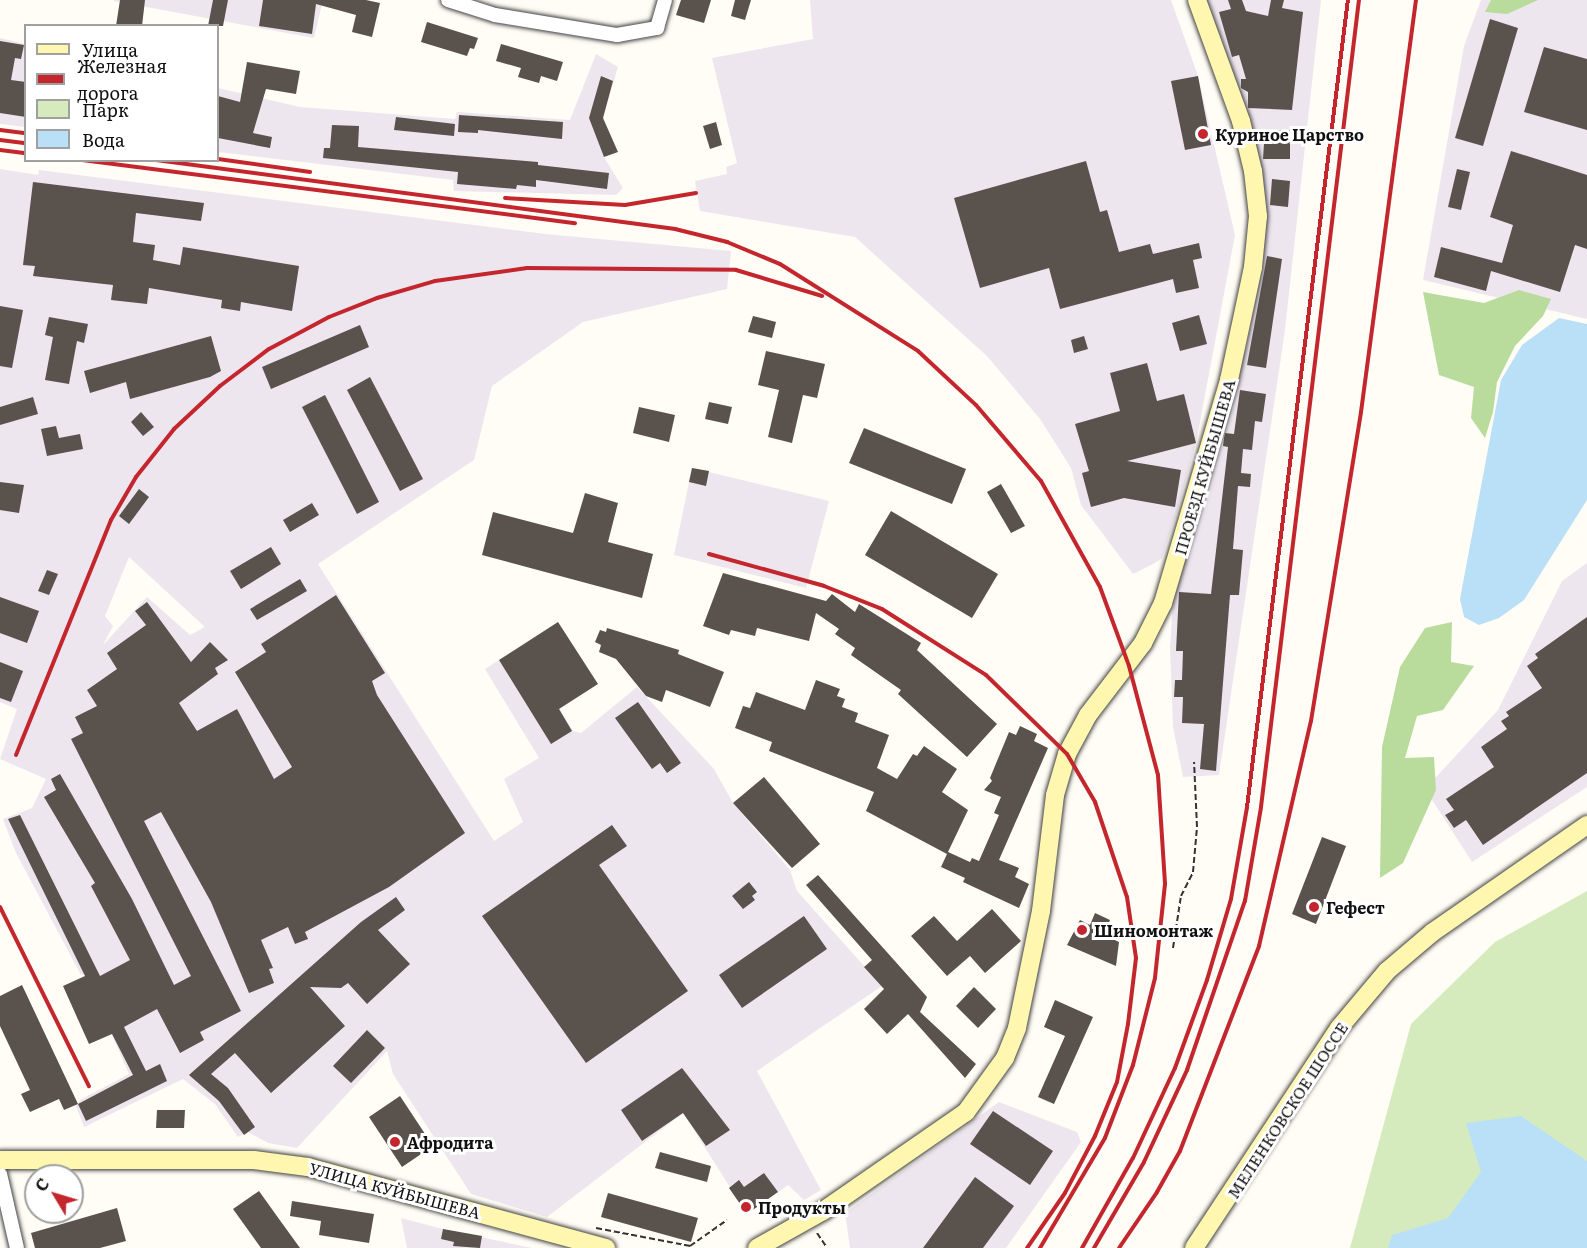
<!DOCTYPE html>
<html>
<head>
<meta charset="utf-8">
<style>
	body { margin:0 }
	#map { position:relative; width:1587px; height:1248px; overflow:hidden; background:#fffdf5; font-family:Literata,serif }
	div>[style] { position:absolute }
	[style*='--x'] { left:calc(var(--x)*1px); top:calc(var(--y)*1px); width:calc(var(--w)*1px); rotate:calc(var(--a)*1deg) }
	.industrial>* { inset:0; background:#eee6ef }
	.green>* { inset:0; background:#d5ebbd }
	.forest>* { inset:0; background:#b9dc9c }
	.water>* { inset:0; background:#b9e0f7 }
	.building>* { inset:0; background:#5a524d }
	.path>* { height:2px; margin-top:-1px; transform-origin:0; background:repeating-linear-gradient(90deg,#333 0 6px,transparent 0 9px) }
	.roads { filter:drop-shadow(0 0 2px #444) drop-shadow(0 0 2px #444) }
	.street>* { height:14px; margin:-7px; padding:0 7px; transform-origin:7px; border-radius:7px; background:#fff }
	.secondary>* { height:18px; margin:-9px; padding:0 9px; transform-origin:9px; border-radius:9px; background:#fff6b0 }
	.rail>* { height:4px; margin:-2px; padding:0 2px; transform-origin:2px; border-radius:2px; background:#c4262e }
	.dots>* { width:16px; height:16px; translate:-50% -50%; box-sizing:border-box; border:3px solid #fff; border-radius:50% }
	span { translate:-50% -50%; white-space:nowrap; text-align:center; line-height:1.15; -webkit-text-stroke:6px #fff; paint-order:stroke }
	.poi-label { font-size:16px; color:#111; font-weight:700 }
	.left { translate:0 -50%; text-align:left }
	.street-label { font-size:16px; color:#111 }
	.legend { position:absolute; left:24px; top:24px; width:195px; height:138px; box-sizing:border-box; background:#fff; border:2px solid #a0a0a0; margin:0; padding:8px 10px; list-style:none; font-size:18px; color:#111 }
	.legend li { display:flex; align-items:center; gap:12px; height:30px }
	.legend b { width:30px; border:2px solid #a0a0a0 }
	.north { position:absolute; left:24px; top:1164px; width:60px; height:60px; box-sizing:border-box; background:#fff; border:2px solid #a0a0a0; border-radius:50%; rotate:308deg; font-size:16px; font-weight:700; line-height:24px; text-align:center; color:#111 }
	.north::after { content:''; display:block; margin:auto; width:21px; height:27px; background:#c4262e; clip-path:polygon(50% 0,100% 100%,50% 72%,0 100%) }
</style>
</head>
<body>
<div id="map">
	<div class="industrial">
		<div style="clip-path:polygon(323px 0,314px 38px,114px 1px,114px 0)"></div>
		<div style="clip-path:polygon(810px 0,1171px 0,1198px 76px,1235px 235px,1196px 443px,1177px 512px,1162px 558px,1155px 563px,1133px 574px,1081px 505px,1071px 468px,1040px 419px,987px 356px,855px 237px,700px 211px,695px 181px,727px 174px,726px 167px,737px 163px,712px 58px,813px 39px)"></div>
		<div style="clip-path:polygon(1205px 0,1321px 0,1285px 330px,1219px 775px,1183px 777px,1173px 727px,1170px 647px,1174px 589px,1247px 346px,1258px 287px,1264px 225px,1242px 99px)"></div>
		<div style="clip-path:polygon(1481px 0,1587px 0,1587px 319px,1423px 280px,1464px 46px)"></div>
		<div style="clip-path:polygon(0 38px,25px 44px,25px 127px,0 124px)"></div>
		<div style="clip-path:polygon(596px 54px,618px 67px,603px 118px,604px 157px,623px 188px,616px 195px,454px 191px,453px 180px,218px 152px,218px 88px,300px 107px,455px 119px,457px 112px,570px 120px)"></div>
		<div style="clip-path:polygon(evenodd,0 169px,38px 175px,39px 170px,545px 234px,731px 251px,727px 289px,583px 322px,492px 386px,474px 460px,318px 564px,494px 841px,523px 822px,504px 779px,539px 758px,485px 669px,521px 646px,573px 731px,581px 733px,637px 687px,714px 769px,733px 803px,790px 870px,797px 891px,882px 986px,757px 1071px,821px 1190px,804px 1200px,788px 1185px,747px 1214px,683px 1113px,547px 1217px,471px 1194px,393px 1074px,387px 1051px,297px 1148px,268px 1143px,248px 1132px,238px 1137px,215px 1104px,183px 1079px,84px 1127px,76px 1106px,80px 1100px,129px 1074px,112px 1035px,122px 1029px,92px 971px,81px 975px,16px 853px,3px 819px,32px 808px,46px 779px,0 759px,17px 709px,0 702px,0 169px,129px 557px,205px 627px,190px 635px,147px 597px,103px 645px,113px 626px,105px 616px,129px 557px)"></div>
		<div style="clip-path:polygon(692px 468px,829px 501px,806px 588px,674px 555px)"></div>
		<div style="clip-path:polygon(1587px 563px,1587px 787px,1472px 862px,1425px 789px,1498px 710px,1562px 581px)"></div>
		<div style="clip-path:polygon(999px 1102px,1077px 1132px,1081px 1142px,1006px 1248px,850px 1248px,845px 1213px)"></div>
		<div style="clip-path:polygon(401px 1218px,443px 1229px,532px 1248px,407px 1248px)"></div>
	</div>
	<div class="green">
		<div style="clip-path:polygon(1587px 891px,1587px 1248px,1350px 1248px,1411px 1024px,1495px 942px)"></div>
	</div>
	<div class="forest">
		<div style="clip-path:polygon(1491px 0,1538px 0,1507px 14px,1485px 12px)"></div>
		<div style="clip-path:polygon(1519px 290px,1551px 299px,1543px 316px,1515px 346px,1497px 382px,1493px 412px,1485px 438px,1471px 418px,1474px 387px,1439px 375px,1423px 292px,1484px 303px)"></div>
		<div style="clip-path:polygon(1452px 622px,1451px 662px,1474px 666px,1443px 710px,1417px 716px,1405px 758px,1434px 757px,1436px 790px,1403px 863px,1380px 878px,1382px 747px,1400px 667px,1425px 628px)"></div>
	</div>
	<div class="water">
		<div style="clip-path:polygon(1559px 318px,1587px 324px,1587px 500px,1524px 600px,1499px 618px,1479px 625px,1464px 617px,1460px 599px,1501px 380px,1522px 345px)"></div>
		<div style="clip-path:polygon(1521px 1116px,1587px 1161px,1587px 1248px,1388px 1248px,1392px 1235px,1448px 1218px,1481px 1172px,1466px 1123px)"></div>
	</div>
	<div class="building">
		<div style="clip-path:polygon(120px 0,145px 0,142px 26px,116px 26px)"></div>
		<div style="clip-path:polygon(213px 0,228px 0,223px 26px,208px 26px)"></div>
		<div style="clip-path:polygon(263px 0,366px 0,380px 3px,372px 37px,352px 32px,356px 15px,316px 4px,312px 34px,259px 26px)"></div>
		<div style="clip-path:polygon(681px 0,711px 0,704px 23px,676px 15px)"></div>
		<div style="clip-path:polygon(735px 0,751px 0,745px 20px,731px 16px)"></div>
		<div style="clip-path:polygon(1228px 0,1242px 0,1246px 11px,1268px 16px,1271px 0,1284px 0,1282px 8px,1303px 12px,1292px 110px,1248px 108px,1248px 92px,1241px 88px,1241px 79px,1246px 79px,1239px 55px,1232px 57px,1219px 12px,1231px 9px)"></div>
		<div style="clip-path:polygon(1490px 19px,1518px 28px,1483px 146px,1455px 138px)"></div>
		<div style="clip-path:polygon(427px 22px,478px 38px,474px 49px,470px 48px,467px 56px,421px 42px)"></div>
		<div style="clip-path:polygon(0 41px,24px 45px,21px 59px,15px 58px,11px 80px,26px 82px,26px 117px,0 113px)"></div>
		<div style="clip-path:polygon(501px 44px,563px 62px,557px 81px,541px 76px,539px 83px,518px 77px,521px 68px,496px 61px)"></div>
		<div style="clip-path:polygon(1544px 47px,1587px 59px,1587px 130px,1524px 112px)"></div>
		<div style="clip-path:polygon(247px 62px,300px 71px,296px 94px,266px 89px,253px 133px,272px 137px,270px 148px,218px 138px,218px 96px,240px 102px)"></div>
		<div style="clip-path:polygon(601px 76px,613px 81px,603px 118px,618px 152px,604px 157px,589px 118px)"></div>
		<div style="clip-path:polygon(1198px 76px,1211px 145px,1185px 150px,1171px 81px)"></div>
		<div style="clip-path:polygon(459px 115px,563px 122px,562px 139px,478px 130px,478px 133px,458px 132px)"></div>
		<div style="clip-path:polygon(396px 117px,455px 124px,454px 136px,394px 130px)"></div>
		<div style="clip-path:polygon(716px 122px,722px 145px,710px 149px,703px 126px)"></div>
		<div style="clip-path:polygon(332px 125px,359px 126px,358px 147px,538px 162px,538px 165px,609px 173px,607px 189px,536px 180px,536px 187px,517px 185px,516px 189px,457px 184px,458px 172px,323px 158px,324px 148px,330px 148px)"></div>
		<div style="clip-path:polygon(1264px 130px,1290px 130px,1290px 159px,1263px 159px,1264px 143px,1258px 143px,1255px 132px)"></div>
		<div style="clip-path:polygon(1511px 151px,1587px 175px,1587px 249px,1575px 245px,1560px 292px,1491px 271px,1486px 291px,1434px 277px,1441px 247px,1502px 263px,1513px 225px,1490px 217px)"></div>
		<div style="clip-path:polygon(1086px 161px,1100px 212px,1107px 210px,1119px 252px,1150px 244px,1153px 254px,1199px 243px,1202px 258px,1193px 260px,1199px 288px,1176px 293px,1173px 279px,1060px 309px,1049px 268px,980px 288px,954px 198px)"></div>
		<div style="clip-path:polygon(1457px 169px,1470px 172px,1461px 210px,1448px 207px)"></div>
		<div style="clip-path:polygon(1272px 179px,1290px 181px,1288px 207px,1270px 205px)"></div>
		<div style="clip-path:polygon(33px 182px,204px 203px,201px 221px,136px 213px,133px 242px,155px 245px,153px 260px,180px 265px,183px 247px,299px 266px,292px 311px,241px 302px,240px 311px,221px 308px,222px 300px,149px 288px,147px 304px,111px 300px,113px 285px,33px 276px,35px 266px,23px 265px)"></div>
		<div style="clip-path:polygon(1267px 256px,1282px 259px,1266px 368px,1247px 365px)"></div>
		<div style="clip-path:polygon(0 306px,23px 310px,12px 368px,0 366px)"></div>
		<div style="clip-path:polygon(1199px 315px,1207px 344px,1180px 351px,1172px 323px)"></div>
		<div style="clip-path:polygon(753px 316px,776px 322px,772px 338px,748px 332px)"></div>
		<div style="clip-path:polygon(49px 317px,88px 324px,84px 343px,77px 341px,69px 384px,45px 380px,53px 337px,45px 335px)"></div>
		<div style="clip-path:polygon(360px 325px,369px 347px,271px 389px,262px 367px)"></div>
		<div style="clip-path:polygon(211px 336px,221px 371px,210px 377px,130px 399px,126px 382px,90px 393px,84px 371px)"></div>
		<div style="clip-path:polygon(1084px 336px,1088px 349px,1074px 353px,1071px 340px)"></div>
		<div style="clip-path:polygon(766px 351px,825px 364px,817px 398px,803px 395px,792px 443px,768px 437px,779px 390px,758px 385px)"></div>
		<div style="clip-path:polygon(1147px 363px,1157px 401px,1184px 394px,1196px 443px,1127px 461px,1181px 470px,1175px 507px,1124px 498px,1091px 507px,1082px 473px,1089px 471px,1075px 424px,1120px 411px,1110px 373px)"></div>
		<div style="clip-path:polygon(370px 377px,423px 479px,400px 491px,347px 390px)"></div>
		<div style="clip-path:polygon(1240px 390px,1266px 394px,1262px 422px,1255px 421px,1252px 450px,1243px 449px,1241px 473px,1251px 474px,1250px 487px,1238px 486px,1233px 549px,1243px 550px,1239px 595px,1230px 595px,1216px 771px,1200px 769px,1204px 724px,1182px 723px,1183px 697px,1174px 697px,1175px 680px,1182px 680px,1183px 651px,1176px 651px,1179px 592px,1211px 594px,1228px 447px,1223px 446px,1224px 438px,1225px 433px,1234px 434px)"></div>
		<div style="clip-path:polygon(325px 395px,379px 502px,357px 514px,302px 407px)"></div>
		<div style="clip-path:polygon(33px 397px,38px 414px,0 425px,0 407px)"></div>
		<div style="clip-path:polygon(709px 402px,732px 407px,728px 424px,705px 419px)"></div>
		<div style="clip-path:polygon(639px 407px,675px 415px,669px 442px,633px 433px)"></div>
		<div style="clip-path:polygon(141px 412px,154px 427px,143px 436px,131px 422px)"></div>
		<div style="clip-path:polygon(56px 426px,59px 438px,80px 434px,83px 449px,47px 456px,41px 429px)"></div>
		<div style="clip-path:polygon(864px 428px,966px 469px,952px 504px,849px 463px)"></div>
		<div style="clip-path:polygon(692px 468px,709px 471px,706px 486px,689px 482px)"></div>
		<div style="clip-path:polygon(0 482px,24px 485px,19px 513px,0 510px)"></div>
		<div style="clip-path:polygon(1001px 484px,1025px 526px,1011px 533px,987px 492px)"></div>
		<div style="clip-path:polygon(139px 489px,149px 497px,129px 524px,119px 516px)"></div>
		<div style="clip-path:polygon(585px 493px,618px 503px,608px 542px,653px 554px,642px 598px,482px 555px,493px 512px,573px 533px)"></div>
		<div style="clip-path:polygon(312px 503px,319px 515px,290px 532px,283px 520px)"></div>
		<div style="clip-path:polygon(891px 511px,998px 574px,972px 618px,865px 555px)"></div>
		<div style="clip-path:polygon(271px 547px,281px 564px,241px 589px,230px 571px)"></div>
		<div style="clip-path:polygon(47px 570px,58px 574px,49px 595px,38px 591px)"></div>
		<div style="clip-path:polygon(723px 573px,826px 601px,832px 594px,855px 612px,859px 604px,921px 643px,917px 650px,997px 724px,967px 757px,898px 694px,901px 690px,851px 655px,855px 648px,835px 634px,839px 629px,816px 613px,809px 641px,757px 628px,755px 636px,731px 630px,729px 635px,703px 626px)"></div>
		<div style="clip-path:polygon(300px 579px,307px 591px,257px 620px,250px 609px)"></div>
		<div style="clip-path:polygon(336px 595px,385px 673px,372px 681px,377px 695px,465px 833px,389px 887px,305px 932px,308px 939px,295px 944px,288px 927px,261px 940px,273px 968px,269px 969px,274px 983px,249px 993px,211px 902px,161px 812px,144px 821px,241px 1011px,200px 1032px,204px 1040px,180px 1053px,157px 1009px,124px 1027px,146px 1071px,160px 1064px,167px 1081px,86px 1121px,78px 1104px,64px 1110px,59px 1099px,30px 1112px,21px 1094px,30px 1090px,0 1026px,0 996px,22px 985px,78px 1104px,133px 1075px,112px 1034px,89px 1044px,63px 986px,85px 976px,8px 819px,20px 815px,100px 976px,130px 960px,91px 886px,95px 883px,44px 797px,56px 790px,51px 779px,60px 774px,132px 899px,174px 985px,191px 976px,71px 739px,83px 733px,75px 717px,97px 706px,87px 690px,117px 669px,107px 653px,146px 625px,135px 611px,147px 602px,191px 662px,210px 642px,228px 660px,215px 668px,218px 674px,179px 703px,197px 731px,237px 709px,274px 779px,292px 767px,235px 672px,266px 652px,261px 644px)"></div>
		<div style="clip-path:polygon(0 597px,39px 611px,27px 643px,0 633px)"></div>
		<div style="clip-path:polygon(1587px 617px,1587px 773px,1483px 845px,1466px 820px,1454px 828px,1445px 815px,1454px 810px,1446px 799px,1494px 767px,1481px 747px,1507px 729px,1501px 721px,1509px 716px,1506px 712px,1542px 688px,1527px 666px,1538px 658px,1535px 654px)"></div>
		<div style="clip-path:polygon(558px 622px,598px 684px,559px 709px,572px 731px,551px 744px,499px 660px)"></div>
		<div style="clip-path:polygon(607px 628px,679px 650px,678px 654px,724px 672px,710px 707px,666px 690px,662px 702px,646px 696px,616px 659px,599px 652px,601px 645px,595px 642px,600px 630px,606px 632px)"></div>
		<div style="clip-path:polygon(0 662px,23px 671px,11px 702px,0 698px)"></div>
		<div style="clip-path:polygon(816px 680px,840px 689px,837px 696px,845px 699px,842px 707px,858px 713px,855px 722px,889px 735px,877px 768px,897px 779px,913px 754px,917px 756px,924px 746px,957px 769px,942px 792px,968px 810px,948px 852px,970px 862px,972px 858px,979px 861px,999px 815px,994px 813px,1001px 797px,984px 790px,992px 781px,990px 778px,1009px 732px,1016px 735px,1020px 726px,1037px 734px,1034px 741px,1048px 748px,999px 860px,1019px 868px,1015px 877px,1029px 884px,1019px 908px,963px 882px,965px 878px,941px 867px,947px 854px,866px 811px,874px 792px,769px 751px,772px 742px,735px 728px,743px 706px,750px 708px,756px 692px,805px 710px)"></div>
		<div style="clip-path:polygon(638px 702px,681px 763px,667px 773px,660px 763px,652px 769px,615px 718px)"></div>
		<div style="clip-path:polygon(764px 777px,820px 844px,792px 868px,733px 803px)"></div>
		<div style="clip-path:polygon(612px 825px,627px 846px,599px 865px,688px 991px,586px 1063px,482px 916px)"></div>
		<div style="clip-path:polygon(1322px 837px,1346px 846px,1316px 924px,1292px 914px)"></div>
		<div style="clip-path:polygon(818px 875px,927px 997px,920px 1012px,976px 1064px,965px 1078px,908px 1014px,887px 1034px,864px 1009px,884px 989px,864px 967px,872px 960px,806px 885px)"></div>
		<div style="clip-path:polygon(749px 882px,757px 892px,752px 896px,755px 900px,743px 909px,732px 896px)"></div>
		<div style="clip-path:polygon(396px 897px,405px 910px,378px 930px,410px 964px,367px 1004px,348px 983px,341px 988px,310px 987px,345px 1026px,271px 1093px,235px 1053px,211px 1074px,228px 1088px,255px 1127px,244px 1135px,219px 1101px,189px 1075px,361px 922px)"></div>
		<div style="clip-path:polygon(992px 909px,1021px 941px,985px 973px,970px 956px,947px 976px,911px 936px,934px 916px,957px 941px)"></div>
		<div style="clip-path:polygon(1095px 913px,1110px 920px,1104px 935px,1119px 942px,1116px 966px,1067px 945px,1080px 920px,1090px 925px)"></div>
		<div style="clip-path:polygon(804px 916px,827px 949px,742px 1008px,719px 975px)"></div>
		<div style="clip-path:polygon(974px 987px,996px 1009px,978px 1028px,956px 1006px)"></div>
		<div style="clip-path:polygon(1055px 1000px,1093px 1017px,1054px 1104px,1038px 1097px,1065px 1036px,1044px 1027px)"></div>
		<div style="clip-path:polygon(367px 1030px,385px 1048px,351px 1083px,333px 1066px)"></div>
		<div style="clip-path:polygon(682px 1068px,730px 1130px,706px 1146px,683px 1113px,642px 1141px,621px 1110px)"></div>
		<div style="clip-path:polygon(400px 1096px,433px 1146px,402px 1167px,369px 1117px)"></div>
		<div style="clip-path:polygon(157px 1110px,185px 1110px,184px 1128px,156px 1128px)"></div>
		<div style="clip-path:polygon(993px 1111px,1053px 1151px,1030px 1185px,970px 1144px)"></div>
		<div style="clip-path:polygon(660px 1152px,711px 1166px,707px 1182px,655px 1168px)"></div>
		<div style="clip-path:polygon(764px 1173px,778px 1192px,747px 1214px,729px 1188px,739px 1180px,744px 1187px)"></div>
		<div style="clip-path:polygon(975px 1177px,1014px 1206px,983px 1248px,923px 1248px)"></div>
		<div style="clip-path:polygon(259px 1191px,279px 1219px,300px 1248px,261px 1248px,233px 1209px)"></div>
		<div style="clip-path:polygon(608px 1193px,698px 1218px,691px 1242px,601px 1217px)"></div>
		<div style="clip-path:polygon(292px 1201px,374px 1214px,369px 1243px,319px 1235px,321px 1221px,290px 1216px)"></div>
		<div style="clip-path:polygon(117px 1208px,126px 1241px,100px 1248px,35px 1248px,31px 1233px)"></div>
		<div style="clip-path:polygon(443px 1229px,482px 1236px,480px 1248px,453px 1246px,454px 1242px,441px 1239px)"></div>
	</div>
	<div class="path">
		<div style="--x:1173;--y:948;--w:53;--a:-81.3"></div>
		<div style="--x:1181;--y:896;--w:27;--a:-63"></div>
		<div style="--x:1193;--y:872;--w:45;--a:-84.9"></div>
		<div style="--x:1197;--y:827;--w:65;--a:-92.6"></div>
		<div style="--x:596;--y:1228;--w:96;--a:10.8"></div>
		<div style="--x:690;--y:1246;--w:45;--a:-35.1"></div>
		<div style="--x:817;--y:1233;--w:18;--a:56"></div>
	</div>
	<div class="roads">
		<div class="street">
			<div style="--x:448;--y:0;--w:49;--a:17.7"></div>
			<div style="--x:495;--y:15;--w:124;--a:9.3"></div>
			<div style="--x:617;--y:35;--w:41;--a:-9.9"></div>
			<div style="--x:657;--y:28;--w:29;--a:-74"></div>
			<div style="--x:0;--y:1174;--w:76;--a:77.1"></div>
		</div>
		<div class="secondary">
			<div style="--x:0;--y:1160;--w:254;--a:0"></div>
			<div style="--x:254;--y:1160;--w:54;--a:7.4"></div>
			<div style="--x:308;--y:1167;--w:309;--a:15.2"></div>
			<div style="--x:757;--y:1248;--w:76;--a:-29.3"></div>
			<div style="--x:823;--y:1211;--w:174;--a:-34.7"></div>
			<div style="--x:966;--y:1112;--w:67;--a:-54.2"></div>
			<div style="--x:1005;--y:1058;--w:32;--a:-68"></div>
			<div style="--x:1017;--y:1028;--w:119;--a:-78.4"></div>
			<div style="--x:1041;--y:911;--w:117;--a:-83.1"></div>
			<div style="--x:1055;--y:795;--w:43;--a:-73.7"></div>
			<div style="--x:1067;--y:754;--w:44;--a:-61.7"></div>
			<div style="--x:1088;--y:715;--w:91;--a:-52.6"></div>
			<div style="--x:1143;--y:643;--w:45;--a:-63.4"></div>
			<div style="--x:1163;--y:603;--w:233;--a:-73.5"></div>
			<div style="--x:1229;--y:380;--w:116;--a:-78"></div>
			<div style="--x:1253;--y:267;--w:51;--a:-84.4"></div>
			<div style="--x:1258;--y:216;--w:45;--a:-96.3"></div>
			<div style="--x:1253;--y:171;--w:51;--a:-103.5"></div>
			<div style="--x:1241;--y:121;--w:129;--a:-110"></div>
			<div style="--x:1194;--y:1248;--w:263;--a:-56.6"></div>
			<div style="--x:1339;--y:1028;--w:75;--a:-49.9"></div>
			<div style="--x:1387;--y:971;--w:60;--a:-40.3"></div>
			<div style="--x:1433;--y:932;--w:188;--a:-34.8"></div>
		</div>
	</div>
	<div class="rail">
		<div style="--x:0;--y:130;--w:26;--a:7"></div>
		<div style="--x:0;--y:140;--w:26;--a:7"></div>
		<div style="--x:0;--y:150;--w:26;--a:7"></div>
		<div style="--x:218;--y:159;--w:93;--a:8"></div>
		<div style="--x:82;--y:160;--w:497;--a:7.3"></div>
		<div style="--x:156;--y:160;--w:524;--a:7.57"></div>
		<div style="--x:675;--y:229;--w:54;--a:14"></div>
		<div style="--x:727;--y:242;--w:57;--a:22.5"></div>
		<div style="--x:780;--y:264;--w:163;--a:32.2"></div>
		<div style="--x:918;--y:351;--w:79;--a:43"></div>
		<div style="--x:976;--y:405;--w:100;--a:49.5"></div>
		<div style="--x:1041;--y:481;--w:121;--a:60.9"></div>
		<div style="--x:1100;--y:587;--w:84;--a:69.8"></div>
		<div style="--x:1129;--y:666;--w:113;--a:75.1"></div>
		<div style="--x:1158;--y:775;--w:109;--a:86.3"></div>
		<div style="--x:1165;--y:884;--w:95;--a:96.1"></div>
		<div style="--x:1155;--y:978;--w:90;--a:104.2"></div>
		<div style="--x:1133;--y:1065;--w:78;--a:111"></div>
		<div style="--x:1105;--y:1138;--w:128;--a:120.6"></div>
		<div style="--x:505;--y:198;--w:120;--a:3.3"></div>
		<div style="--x:625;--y:205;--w:72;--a:-9.6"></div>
		<div style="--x:709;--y:554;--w:119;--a:15.5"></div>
		<div style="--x:824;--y:586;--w:62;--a:21.6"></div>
		<div style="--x:882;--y:609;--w:123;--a:32.4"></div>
		<div style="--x:986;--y:675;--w:113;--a:44.3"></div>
		<div style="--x:1067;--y:754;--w:56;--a:59.7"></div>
		<div style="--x:1095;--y:802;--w:100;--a:71.4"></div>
		<div style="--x:1127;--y:897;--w:62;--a:81.6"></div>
		<div style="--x:1136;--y:958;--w:66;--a:96.9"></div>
		<div style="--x:1128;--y:1024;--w:59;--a:100.7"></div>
		<div style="--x:1117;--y:1082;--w:58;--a:112.2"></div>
		<div style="--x:1095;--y:1136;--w:64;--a:117.8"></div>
		<div style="--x:1065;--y:1193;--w:67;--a:124.6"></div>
		<div style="--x:16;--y:755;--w:253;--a:-68"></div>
		<div style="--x:111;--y:520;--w:50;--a:-59.8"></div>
		<div style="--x:136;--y:477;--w:61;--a:-51.6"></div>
		<div style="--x:174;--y:429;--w:63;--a:-43.1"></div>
		<div style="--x:220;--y:386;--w:61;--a:-37.1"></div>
		<div style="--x:269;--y:349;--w:68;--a:-28.1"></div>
		<div style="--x:329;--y:317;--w:52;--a:-21.6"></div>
		<div style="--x:377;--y:298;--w:60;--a:-16.3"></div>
		<div style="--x:435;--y:281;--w:93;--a:-8"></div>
		<div style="--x:527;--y:268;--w:209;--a:0.5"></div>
		<div style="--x:736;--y:270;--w:90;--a:16.8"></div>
		<div style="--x:0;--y:907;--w:200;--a:63.6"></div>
		<div style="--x:1082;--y:1248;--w:103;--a:-60.5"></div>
		<div style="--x:1133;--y:1158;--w:99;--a:-65"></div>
		<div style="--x:1175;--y:1068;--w:94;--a:-70"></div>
		<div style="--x:1207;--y:980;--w:84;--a:-73.5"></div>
		<div style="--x:1231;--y:899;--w:93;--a:-80.1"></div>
		<div style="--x:1247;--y:807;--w:813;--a:-82.87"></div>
		<div style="--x:1094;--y:1248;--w:99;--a:-59.8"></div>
		<div style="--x:1144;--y:1162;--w:102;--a:-64.9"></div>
		<div style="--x:1187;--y:1070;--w:179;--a:-71.1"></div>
		<div style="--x:1245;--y:901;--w:95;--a:-80.3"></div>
		<div style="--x:1261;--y:807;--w:813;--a:-83.08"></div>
		<div style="--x:1119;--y:1248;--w:68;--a:-55.8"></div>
		<div style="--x:1157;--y:1192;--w:47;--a:-60.7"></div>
		<div style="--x:1180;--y:1151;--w:220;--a:-68.9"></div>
		<div style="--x:1259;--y:946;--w:231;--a:-77"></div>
		<div style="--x:1311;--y:721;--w:313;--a:-80.8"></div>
		<div style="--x:1361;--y:412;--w:416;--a:-82.4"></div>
	</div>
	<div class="dots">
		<div style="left:1203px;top:134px;background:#c4262e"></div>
		<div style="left:1314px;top:907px;background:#c4262e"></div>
		<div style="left:1082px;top:930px;background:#c4262e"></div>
		<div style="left:395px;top:1142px;background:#c4262e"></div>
		<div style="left:746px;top:1207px;background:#c4262e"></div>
	</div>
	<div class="poi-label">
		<span class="left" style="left:1215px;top:134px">Куриное Царство</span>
		<span class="left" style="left:1326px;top:907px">Гефест</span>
		<span class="left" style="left:1094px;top:930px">Шиномонтаж</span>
		<span class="left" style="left:407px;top:1142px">Афродита</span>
		<span class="left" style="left:758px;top:1207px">Продукты</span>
	</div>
	<div class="street-label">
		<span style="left:1204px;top:467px;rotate:-74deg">ПРОЕЗД КУЙБЫШЕВА</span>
		<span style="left:1287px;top:1110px;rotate:-57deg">МЕЛЕНКОВСКОЕ ШОССЕ</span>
		<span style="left:395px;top:1190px;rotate:15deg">УЛИЦА КУЙБЫШЕВА</span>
	</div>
	<ul class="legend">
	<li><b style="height:8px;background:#fff6b0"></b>Улица</li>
	<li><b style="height:8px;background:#c4262e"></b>Железная дорога</li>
	<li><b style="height:16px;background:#d5ebbd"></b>Парк</li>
	<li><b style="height:16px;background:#b9e0f7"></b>Вода</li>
	</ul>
	<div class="north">С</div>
</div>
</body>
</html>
